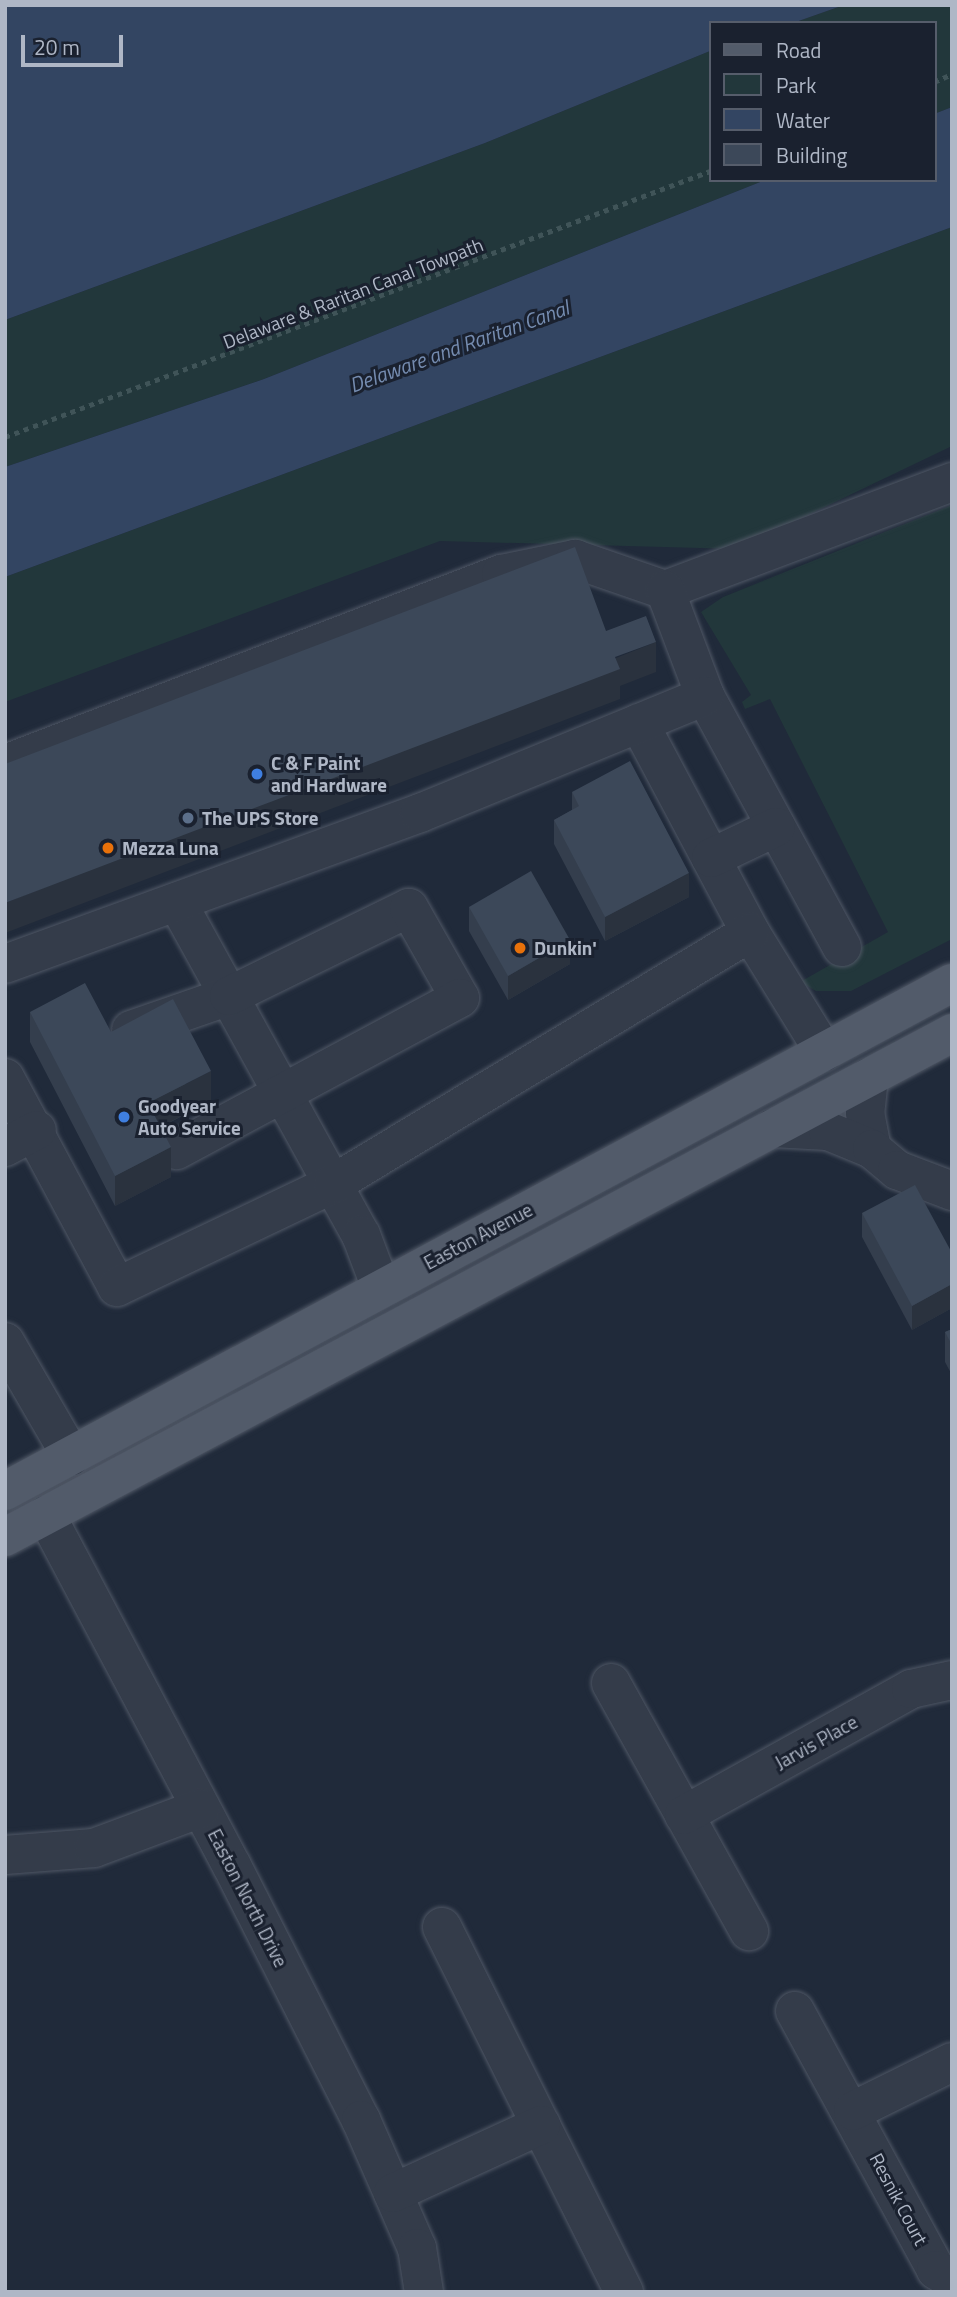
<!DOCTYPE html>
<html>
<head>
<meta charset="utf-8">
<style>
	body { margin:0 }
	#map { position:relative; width:957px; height:2297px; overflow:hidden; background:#202a3a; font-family:"Titillium Web",sans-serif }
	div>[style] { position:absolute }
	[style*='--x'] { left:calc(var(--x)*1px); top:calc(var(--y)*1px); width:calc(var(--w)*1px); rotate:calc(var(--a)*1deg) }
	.green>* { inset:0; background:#22373b }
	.water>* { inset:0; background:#334562 }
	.path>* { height:4.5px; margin-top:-2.25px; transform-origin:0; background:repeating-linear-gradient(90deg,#405458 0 5px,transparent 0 10px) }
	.roads { filter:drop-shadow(0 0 2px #4f5765) drop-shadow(0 0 2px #4f5765) }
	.minor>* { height:38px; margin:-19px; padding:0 19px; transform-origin:19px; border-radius:19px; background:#343c4a }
	.major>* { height:38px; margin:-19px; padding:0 19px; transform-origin:19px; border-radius:19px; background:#525b6a }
	.wall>* { inset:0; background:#343e4d }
	.shaded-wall>* { inset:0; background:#2a323e }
	.building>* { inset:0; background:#3c4859 }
	.dots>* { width:19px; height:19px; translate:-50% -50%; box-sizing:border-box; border:4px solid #1a212f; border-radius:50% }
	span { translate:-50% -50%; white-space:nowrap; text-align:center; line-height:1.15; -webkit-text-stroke:6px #1a212f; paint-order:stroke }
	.street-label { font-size:19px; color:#afb7c6 }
	.poi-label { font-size:19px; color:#afb7c6; font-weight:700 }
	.left { translate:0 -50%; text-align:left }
	.water-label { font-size:21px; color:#758cb0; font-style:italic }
	.frame { position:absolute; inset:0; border:7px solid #afb7c6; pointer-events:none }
	.legend { position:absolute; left:709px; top:21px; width:228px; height:161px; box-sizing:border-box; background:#1a212f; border:2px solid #565d6b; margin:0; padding:9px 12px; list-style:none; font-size:21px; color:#afb7c6 }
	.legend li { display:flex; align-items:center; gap:14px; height:35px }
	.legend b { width:35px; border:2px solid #565d6b }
	.scale { position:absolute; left:21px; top:35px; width:102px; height:32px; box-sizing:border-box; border:4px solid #afb7c6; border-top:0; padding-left:9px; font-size:21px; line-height:24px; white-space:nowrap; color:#afb7c6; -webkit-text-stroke:5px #1a212f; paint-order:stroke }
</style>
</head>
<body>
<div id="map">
	<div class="green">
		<div style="clip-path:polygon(844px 5px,952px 5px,952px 107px,934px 114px,934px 23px,793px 23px)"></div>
		<div style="clip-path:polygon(710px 51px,710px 180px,765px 180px,264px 379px,5px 467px,5px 320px,485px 143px)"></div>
		<div style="clip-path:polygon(952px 227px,952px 446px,737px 549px,440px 541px,5px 702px,5px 577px)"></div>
		<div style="clip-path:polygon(952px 505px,952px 939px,851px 991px,816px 991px,800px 982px,888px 932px,770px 699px,745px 709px,742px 702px,751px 695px,701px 612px,723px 597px)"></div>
	</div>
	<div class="water">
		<div style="clip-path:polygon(5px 5px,844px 5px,793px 23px,710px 23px,710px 51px,485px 143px,5px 320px)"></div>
		<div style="clip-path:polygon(952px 107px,952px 227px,5px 577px,5px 467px,264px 379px,765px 180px,934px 180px,934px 114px)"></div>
	</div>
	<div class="path">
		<div style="--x:934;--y:82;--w:20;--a:-24"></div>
		<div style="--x:5;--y:437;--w:754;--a:-20.67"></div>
	</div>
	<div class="roads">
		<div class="minor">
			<div style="--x:665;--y:590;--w:307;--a:-20.6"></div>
			<div style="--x:639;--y:723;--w:237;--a:62"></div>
			<div style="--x:750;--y:932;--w:141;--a:58.3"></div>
			<div style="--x:5;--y:764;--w:531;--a:-20.96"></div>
			<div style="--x:501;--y:574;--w:76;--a:-11.5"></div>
			<div style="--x:575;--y:559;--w:95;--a:19"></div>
			<div style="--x:665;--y:590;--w:113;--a:69.3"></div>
			<div style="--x:705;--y:696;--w:286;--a:61.4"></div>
			<div style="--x:711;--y:858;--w:72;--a:-25.5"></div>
			<div style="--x:177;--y:902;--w:380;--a:61.1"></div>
			<div style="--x:361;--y:1235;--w:57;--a:69.3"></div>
			<div style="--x:5;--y:964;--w:442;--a:-20"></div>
			<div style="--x:420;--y:813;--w:308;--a:-22.3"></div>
			<div style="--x:131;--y:1030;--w:104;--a:-19.1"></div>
			<div style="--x:229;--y:996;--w:200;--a:-26.1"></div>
			<div style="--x:409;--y:908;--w:103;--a:60.5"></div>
			<div style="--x:460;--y:998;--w:322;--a:151.8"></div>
			<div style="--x:869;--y:1077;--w:36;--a:96"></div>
			<div style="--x:865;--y:1113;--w:37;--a:79"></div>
			<div style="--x:5;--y:1078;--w:237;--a:61.8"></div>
			<div style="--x:117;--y:1287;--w:239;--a:-25.5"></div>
			<div style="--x:333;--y:1184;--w:487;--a:-31.1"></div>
			<div style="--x:773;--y:1128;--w:55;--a:3.1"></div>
			<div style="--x:828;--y:1131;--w:48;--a:22.2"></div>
			<div style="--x:872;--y:1149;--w:33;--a:40"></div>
			<div style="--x:897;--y:1170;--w:59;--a:20.9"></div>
			<div style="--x:5;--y:1147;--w:36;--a:-28"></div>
			<div style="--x:5;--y:1342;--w:132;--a:59.9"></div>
			<div style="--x:46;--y:1515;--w:397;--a:62.1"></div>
			<div style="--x:232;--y:1866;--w:285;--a:63.1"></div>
			<div style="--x:361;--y:2120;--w:140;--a:66.4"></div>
			<div style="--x:417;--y:2248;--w:45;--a:81"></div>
			<div style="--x:611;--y:1683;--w:284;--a:60.9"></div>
			<div style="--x:684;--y:1815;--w:260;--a:-29"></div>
			<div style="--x:911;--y:1689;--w:42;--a:-12.4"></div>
			<div style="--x:5;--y:1855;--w:89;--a:-4.5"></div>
			<div style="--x:94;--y:1848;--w:114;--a:-20.5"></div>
			<div style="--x:442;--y:1927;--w:408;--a:63.5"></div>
			<div style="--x:795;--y:2011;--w:295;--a:61.4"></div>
			<div style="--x:936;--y:2270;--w:19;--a:32"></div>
			<div style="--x:853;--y:2111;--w:110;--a:-26.3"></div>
			<div style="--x:393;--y:2193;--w:163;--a:-24.7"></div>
		</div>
		<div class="major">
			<div style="--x:5;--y:1491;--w:1075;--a:-28.21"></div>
			<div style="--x:5;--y:1537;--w:1073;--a:-28.02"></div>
		</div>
	</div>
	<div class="wall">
		<div style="clip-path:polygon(572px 792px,689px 897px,605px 941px,554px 844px,554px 820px,572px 810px)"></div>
		<div style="clip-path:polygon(469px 907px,570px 964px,508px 1000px,469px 931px)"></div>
		<div style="clip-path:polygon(30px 1012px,111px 1032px,211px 1101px,161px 1127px,171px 1177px,115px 1206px,30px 1042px)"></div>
		<div style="clip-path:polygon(862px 1213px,952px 1253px,952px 1308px,912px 1330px,862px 1237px)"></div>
		<div style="clip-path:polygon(952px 1329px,952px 1375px,945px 1362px,945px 1332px)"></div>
	</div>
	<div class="shaded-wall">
		<div style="clip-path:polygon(656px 642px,656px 672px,620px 686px,620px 699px,5px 933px,5px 903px)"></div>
		<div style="clip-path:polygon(689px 873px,689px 897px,605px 941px,605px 917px)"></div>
		<div style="clip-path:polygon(570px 940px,570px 964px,508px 1000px,508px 976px)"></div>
		<div style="clip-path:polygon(211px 1071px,211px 1101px,148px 1133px,148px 1103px)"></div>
		<div style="clip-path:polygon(171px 1147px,171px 1177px,115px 1206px,115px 1176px)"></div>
		<div style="clip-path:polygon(952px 1284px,952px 1308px,912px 1330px,912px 1306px)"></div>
	</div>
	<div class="building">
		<div style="clip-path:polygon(575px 547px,606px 631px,646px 616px,656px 642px,615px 657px,620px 669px,5px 903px,5px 764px)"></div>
		<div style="clip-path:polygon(630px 761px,689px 873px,605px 917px,554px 820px,579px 806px,572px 792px)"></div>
		<div style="clip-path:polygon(531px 871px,570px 940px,508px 976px,469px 907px)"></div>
		<div style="clip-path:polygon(85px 983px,111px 1032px,173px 999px,211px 1071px,148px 1103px,171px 1147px,115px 1176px,30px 1012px)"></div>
		<div style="clip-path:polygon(915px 1185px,952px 1253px,952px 1284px,912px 1306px,862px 1213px)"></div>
		<div style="clip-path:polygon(952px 1329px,952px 1345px,945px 1332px)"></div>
	</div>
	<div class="dots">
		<div style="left:257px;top:774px;background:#3f7fe0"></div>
		<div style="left:188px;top:818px;background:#5c6f8a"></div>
		<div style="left:108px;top:848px;background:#e8710a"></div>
		<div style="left:520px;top:948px;background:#e8710a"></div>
		<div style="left:124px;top:1117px;background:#3f7fe0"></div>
	</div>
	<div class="street-label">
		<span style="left:353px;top:293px;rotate:-21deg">Delaware &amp; Raritan Canal Towpath</span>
		<span style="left:478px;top:1236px;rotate:-28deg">Easton Avenue</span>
		<span style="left:816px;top:1742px;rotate:-29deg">Jarvis Place</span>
		<span style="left:248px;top:1898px;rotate:63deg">Easton North Drive</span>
		<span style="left:899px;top:2199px;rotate:62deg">Resnik Court</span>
	</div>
	<div class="poi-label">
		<span class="left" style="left:271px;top:774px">C &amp; F Paint<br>and Hardware</span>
		<span class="left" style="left:202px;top:818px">The UPS Store</span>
		<span class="left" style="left:122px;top:848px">Mezza Luna</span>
		<span class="left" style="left:534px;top:948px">Dunkin'</span>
		<span class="left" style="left:138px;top:1117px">Goodyear<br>Auto Service</span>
	</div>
	<div class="water-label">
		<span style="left:459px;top:346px;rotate:-20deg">Delaware and Raritan Canal</span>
	</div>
	<div class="frame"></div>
	<ul class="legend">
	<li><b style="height:9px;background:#525b6a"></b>Road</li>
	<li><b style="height:19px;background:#22373b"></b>Park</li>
	<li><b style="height:19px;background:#334562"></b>Water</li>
	<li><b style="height:19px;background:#3c4859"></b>Building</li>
	</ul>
	<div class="scale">20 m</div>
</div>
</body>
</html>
